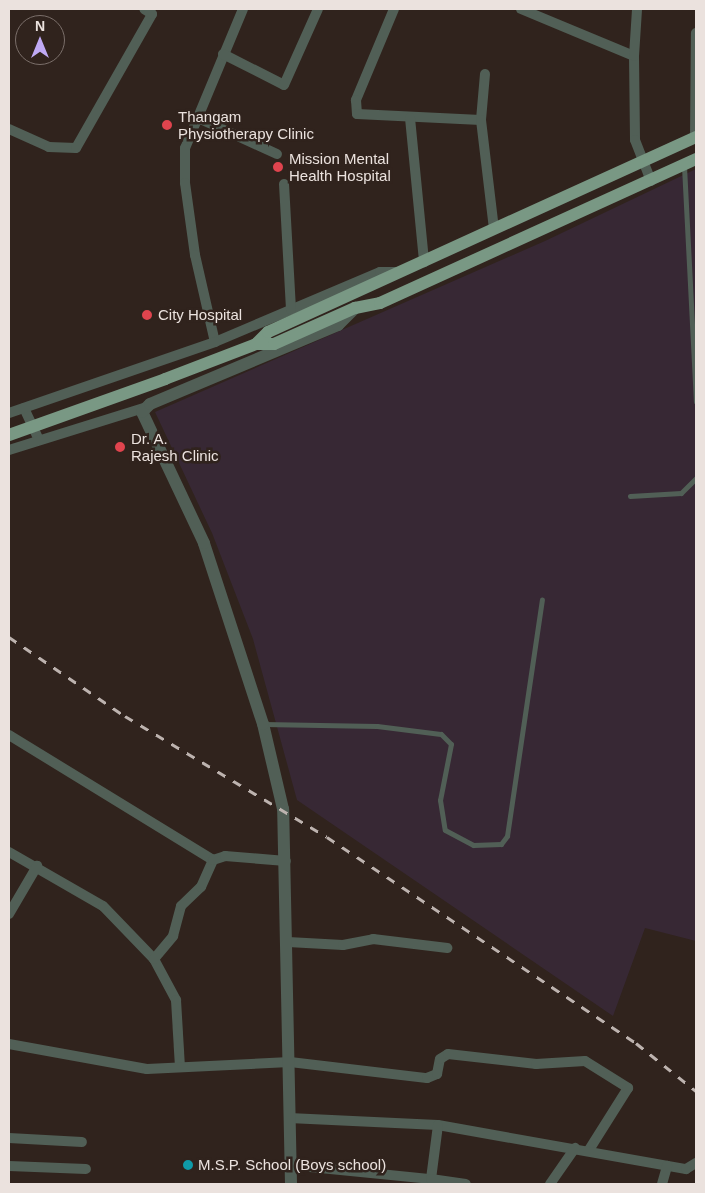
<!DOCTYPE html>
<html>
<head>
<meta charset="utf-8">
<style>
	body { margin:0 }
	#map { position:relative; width:705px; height:1193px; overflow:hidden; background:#30231d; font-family:Arial,sans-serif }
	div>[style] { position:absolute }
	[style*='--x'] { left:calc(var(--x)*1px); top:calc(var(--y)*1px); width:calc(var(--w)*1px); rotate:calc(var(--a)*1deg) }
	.industrial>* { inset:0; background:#372834 }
	.service>* { height:5px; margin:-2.5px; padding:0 2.5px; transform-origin:2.5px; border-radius:2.5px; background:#515f56 }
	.minor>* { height:10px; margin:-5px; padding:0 5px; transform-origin:5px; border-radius:5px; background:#515f56 }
	.tertiary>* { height:12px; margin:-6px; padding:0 6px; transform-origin:6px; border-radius:6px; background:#515f56 }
	.primary>* { height:12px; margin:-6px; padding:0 6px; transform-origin:6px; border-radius:6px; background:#799884 }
	.rail>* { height:3px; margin-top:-1.5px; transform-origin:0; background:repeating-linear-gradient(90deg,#bdb3af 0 9px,transparent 0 18px) }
	.primary-bridge>* { height:12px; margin:-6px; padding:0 6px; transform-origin:6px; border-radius:6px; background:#799884 }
	.dots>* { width:14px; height:14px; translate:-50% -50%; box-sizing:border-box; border:2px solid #30231d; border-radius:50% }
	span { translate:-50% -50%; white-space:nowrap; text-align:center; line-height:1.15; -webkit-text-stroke:5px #30231d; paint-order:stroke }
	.poi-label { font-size:15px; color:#ebe2de }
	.left { translate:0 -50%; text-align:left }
	.frame { position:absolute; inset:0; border:10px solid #ebe2de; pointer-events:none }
	.north { position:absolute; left:15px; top:15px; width:50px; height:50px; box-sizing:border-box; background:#30231d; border:1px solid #7b6f6a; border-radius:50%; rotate:0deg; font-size:14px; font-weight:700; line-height:20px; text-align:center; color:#ebe2de }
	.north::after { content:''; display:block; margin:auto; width:18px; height:22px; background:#bfa9f4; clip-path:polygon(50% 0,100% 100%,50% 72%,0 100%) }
</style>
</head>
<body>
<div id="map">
	<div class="industrial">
		<div style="clip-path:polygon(696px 169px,696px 941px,645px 928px,613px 1016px,297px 800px,253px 639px,212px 533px,155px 412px,545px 241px)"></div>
	</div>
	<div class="service">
		<div style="--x:684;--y:166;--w:236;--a:87.1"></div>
		<div style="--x:630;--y:496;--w:51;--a:-3.4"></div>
		<div style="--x:681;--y:493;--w:21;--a:-45"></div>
		<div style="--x:263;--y:724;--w:114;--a:1"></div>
		<div style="--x:377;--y:726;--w:64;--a:7.1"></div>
		<div style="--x:441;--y:734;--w:14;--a:45"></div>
		<div style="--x:451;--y:744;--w:57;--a:101.1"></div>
		<div style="--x:440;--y:800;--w:30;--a:81"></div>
		<div style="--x:445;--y:830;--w:32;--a:28"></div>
		<div style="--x:473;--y:845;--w:28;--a:-2"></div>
		<div style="--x:501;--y:844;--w:10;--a:-53"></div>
		<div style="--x:507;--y:836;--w:239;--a:-81.6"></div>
	</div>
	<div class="minor">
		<div style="--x:243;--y:9;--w:151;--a:112.6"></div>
		<div style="--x:185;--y:148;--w:35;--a:90"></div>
		<div style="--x:185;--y:183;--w:73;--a:82.1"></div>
		<div style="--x:195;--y:255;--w:89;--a:77.1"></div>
		<div style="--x:215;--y:342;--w:179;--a:-23"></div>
		<div style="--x:380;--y:272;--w:17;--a:0"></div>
		<div style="--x:394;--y:9;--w:99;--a:112.7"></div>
		<div style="--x:356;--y:100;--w:14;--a:86"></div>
		<div style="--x:357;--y:114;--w:124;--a:2.8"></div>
		<div style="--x:521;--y:9;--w:122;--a:22.6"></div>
		<div style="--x:634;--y:56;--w:84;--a:89.3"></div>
		<div style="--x:635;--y:140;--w:44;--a:68.7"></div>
		<div style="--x:223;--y:54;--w:68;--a:26.9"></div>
		<div style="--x:284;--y:85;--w:83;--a:-65.9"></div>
		<div style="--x:634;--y:56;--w:47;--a:-86.3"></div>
		<div style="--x:485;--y:74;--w:46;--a:95"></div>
		<div style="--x:481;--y:120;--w:110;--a:83.2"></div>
		<div style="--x:196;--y:117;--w:89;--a:24.6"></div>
		<div style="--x:410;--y:118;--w:145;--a:84.4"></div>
		<div style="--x:9;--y:129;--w:44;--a:24.2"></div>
		<div style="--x:49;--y:147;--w:27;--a:2"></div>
		<div style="--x:76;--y:148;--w:154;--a:-60.4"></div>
		<div style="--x:152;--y:14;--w:9;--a:-148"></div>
		<div style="--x:695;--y:138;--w:105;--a:-89.5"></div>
		<div style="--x:284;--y:184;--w:126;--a:86.8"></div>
		<div style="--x:24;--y:408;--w:35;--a:65"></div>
		<div style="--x:9;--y:413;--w:218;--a:-19"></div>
		<div style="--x:9;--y:450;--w:141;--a:-17.3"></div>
		<div style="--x:9;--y:735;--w:239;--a:31.5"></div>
		<div style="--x:9;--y:852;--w:108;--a:29.9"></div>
		<div style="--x:103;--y:906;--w:74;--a:46.1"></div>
		<div style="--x:154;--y:959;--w:47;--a:61.8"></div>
		<div style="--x:176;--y:1000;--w:67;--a:86.6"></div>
		<div style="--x:9;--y:914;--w:56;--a:-59.7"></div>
		<div style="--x:288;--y:942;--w:55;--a:3.1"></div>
		<div style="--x:343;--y:945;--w:31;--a:-11"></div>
		<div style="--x:373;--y:939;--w:75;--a:6.9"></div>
		<div style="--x:154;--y:959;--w:30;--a:-50"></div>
		<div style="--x:173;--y:936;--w:31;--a:-75"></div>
		<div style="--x:181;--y:906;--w:28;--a:-44"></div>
		<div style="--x:201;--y:887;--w:30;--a:-66"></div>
		<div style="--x:213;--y:860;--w:13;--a:-18"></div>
		<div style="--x:225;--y:856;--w:61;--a:4.7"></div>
		<div style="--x:9;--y:1044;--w:140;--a:10.3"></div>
		<div style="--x:147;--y:1069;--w:143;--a:-2.8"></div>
		<div style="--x:290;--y:1062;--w:138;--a:6.7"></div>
		<div style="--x:427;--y:1078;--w:11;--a:-22"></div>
		<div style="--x:437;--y:1074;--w:15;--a:-79"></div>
		<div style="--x:440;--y:1059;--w:9;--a:-32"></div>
		<div style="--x:448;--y:1054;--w:89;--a:6.5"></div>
		<div style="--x:536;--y:1064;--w:49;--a:-3.5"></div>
		<div style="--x:585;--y:1061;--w:51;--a:32.1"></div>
		<div style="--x:628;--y:1088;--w:73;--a:122.2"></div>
		<div style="--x:289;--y:1118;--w:149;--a:2.7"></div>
		<div style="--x:438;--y:1125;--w:252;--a:10.1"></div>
		<div style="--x:686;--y:1169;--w:12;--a:-31"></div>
		<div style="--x:9;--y:1138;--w:73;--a:3.1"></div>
		<div style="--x:290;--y:1165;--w:142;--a:5.7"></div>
		<div style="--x:431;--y:1179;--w:54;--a:-82.6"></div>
		<div style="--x:9;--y:1166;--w:77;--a:2.2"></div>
		<div style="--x:431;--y:1179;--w:35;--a:8"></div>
		<div style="--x:550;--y:1184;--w:44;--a:-55.2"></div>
		<div style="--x:662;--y:1184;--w:19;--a:-74"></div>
	</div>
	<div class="tertiary">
		<div style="--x:291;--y:1184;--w:375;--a:-91.2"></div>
		<div style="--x:283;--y:809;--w:87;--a:-103.2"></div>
		<div style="--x:263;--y:724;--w:190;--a:-108.1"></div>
		<div style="--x:204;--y:543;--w:145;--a:-115.3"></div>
		<div style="--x:142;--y:412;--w:11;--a:-45"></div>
		<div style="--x:150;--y:404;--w:204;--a:-22.8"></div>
		<div style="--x:338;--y:325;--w:23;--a:-45"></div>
	</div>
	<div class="primary">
		<div style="--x:256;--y:344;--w:17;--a:-45"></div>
		<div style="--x:268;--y:332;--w:470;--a:-24.5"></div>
		<div style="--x:165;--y:379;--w:97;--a:-21"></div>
		<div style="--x:256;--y:344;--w:18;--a:0"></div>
		<div style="--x:274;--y:344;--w:89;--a:-24"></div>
		<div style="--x:355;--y:308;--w:25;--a:-11"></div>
		<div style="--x:380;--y:303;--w:347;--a:-24.5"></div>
	</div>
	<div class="rail">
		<div style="--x:9;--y:637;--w:140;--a:34.3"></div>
		<div style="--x:125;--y:716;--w:235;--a:30.9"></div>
		<div style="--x:327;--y:837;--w:371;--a:33.7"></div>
		<div style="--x:636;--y:1043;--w:77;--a:38.7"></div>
	</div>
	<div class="primary-bridge">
		<div style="--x:9;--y:435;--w:166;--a:-19.7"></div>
	</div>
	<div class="dots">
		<div style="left:167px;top:125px;background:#e0444e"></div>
		<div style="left:278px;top:167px;background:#e0444e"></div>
		<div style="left:147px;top:315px;background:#e0444e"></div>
		<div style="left:120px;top:447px;background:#e0444e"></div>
		<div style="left:188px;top:1165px;background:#0f9aa8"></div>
	</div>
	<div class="poi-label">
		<span class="left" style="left:178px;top:125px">Thangam<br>Physiotherapy Clinic</span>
		<span class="left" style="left:289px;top:167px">Mission Mental<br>Health Hospital</span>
		<span class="left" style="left:158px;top:315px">City Hospital</span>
		<span class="left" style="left:131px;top:447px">Dr. A.<br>Rajesh Clinic</span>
		<span class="left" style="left:198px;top:1165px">M.S.P. School (Boys school)</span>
	</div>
	<div class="frame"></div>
	<div class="north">N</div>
</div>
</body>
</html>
